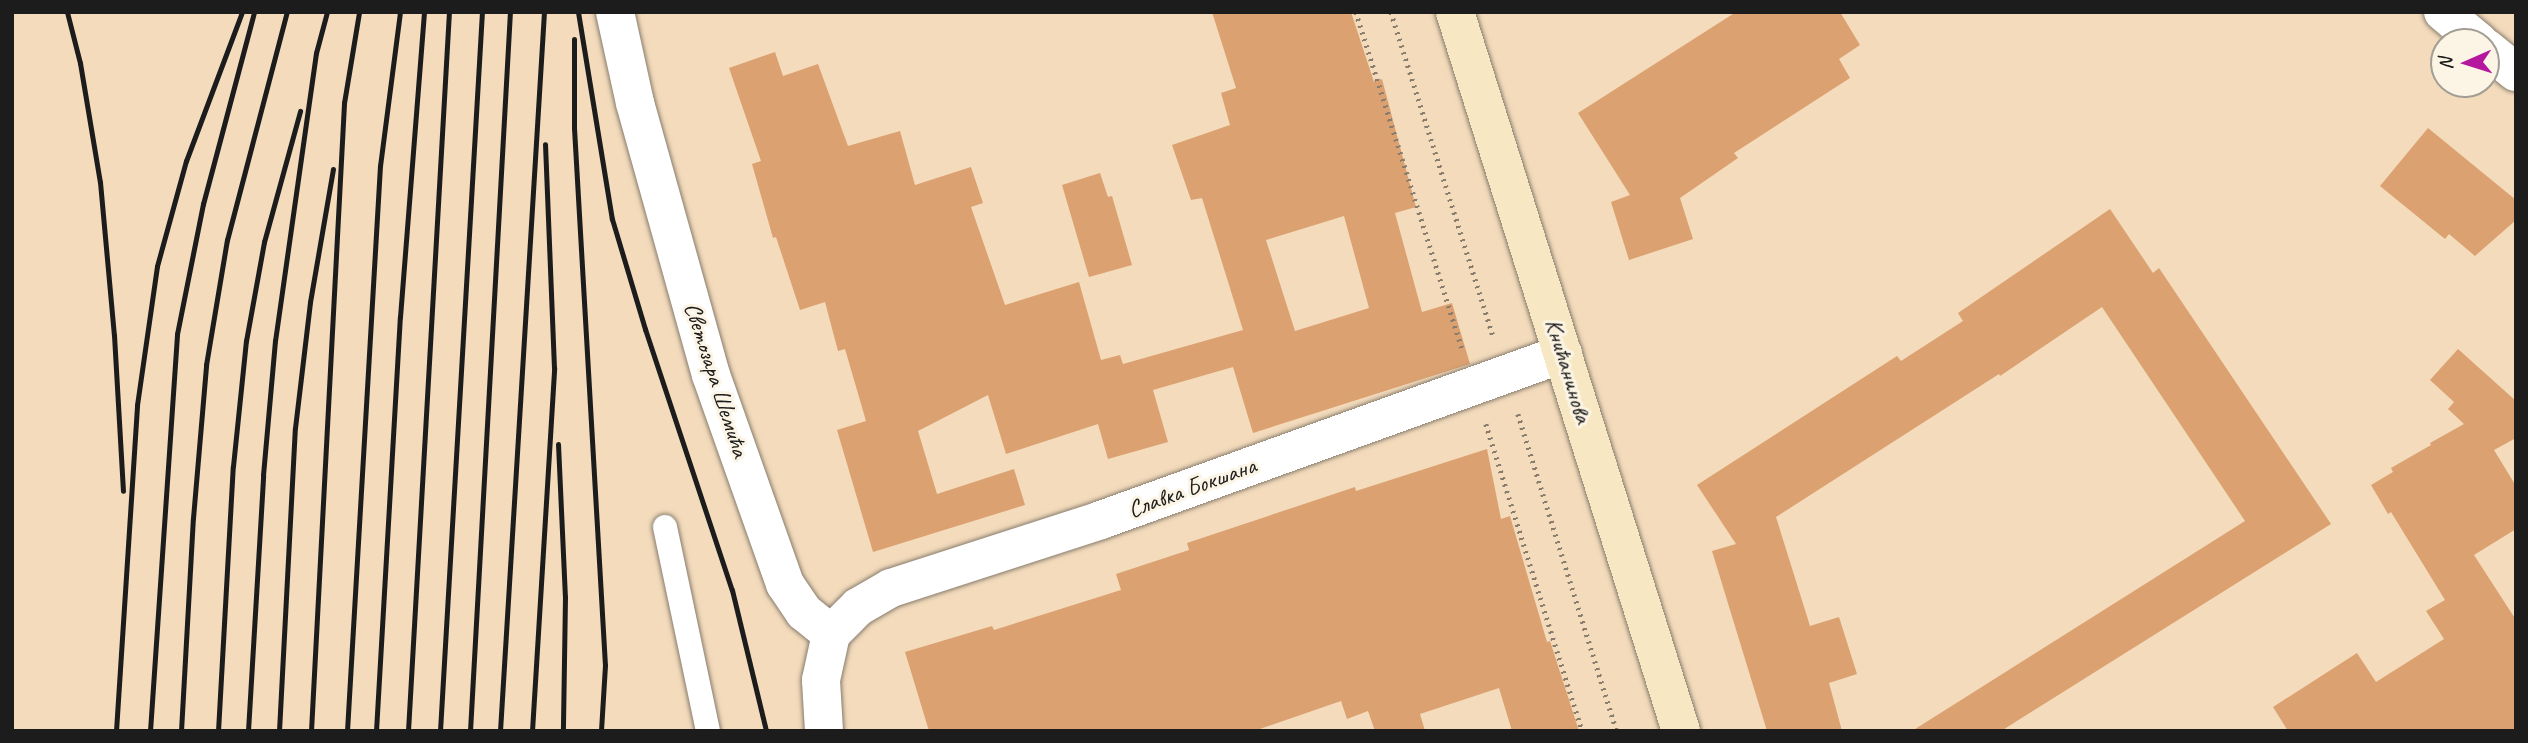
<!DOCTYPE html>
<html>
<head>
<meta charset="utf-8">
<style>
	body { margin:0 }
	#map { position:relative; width:2528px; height:743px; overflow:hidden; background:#f3dbbc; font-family:Caveat,sans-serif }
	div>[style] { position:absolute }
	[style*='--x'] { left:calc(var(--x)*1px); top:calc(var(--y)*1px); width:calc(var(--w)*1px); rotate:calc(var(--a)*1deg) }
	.building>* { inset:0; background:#dca170 }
	.path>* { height:4.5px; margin-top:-2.25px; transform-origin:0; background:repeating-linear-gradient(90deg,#887c6c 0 2px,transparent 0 7px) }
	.roads { filter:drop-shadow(0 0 2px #887c6c) drop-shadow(0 0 2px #887c6c) }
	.service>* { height:24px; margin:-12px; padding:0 12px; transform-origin:12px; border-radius:12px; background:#fff }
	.minor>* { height:38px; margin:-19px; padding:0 19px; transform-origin:19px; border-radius:19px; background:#fff }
	.secondary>* { height:38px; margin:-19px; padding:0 19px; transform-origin:19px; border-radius:19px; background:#f7e8c3 }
	.rail>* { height:5px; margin:-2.5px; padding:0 2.5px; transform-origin:2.5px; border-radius:2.5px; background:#1c1c1c }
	span { translate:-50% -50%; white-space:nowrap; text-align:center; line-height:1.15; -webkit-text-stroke:6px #fcf5e5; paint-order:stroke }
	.street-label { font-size:24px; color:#1c1c1c }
	.frame { position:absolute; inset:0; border:14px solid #1c1c1c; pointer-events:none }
	.north { position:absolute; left:2430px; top:28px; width:70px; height:70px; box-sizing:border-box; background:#fcf5e5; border:2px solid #a29e95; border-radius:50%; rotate:267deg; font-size:19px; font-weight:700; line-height:28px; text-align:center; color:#1c1c1c }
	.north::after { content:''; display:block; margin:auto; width:24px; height:32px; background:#b5179e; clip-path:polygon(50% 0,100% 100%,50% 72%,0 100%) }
</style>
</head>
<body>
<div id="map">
	<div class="building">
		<div style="clip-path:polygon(evenodd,1212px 12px,1351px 12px,1374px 82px,1382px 79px,1416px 207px,1395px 213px,1422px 312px,1452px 303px,1470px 364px,1253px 433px,1233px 367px,1153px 390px,1168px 442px,1108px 459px,1098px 424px,1006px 454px,988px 395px,918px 431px,937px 494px,1014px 469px,1025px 505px,873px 552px,837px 430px,866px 421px,845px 349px,838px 351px,825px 302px,800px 310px,776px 237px,773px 238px,752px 164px,761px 161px,729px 68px,775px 52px,783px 76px,818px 64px,848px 146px,900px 131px,915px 185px,971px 167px,983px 203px,971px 207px,1005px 305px,1079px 282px,1101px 360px,1120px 355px,1123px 364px,1243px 330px,1202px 198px,1191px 200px,1172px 145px,1230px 125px,1221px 93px,1236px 88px,1212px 12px,1344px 216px,1369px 308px,1295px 331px,1266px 240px,1344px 216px)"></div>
		<div style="clip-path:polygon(1736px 12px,1840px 12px,1860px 45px,1839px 59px,1850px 78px,1734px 153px,1738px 158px,1680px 198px,1693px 239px,1629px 260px,1611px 202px,1630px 195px,1578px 113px)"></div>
		<div style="clip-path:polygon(2428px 128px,2516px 200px,2516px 220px,2475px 256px,2449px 234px,2445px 239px,2380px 186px)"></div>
		<div style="clip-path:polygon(1100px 173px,1108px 197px,1112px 196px,1132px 265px,1089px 277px,1062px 185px)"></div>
		<div style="clip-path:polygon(2110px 209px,2153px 273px,2159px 268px,2331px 524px,2001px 731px,1912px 731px,2245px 521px,2102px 307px,2000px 376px,1999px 374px,1776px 517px,1810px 626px,1839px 617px,1857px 674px,1829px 683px,1842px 731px,1767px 731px,1712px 551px,1736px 544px,1697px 485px,1897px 356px,1901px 361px,1963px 321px,1958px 313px)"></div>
		<div style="clip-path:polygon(2458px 349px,2516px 401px,2516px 438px,2494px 450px,2516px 486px,2516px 529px,2474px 555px,2516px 620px,2516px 731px,2288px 731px,2273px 707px,2357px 653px,2376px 682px,2444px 639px,2426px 611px,2445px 600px,2391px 512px,2388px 514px,2371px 485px,2393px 472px,2391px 468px,2431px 445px,2430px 443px,2464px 424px,2448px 409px,2454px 402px,2430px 380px)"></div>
		<div style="clip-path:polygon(1487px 449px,1501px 519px,1510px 516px,1547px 642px,1550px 641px,1579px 731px,1512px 731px,1499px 688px,1420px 714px,1425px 731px,1375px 731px,1368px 711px,1347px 719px,1341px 701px,1254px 731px,929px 731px,905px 652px,992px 626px,994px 630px,1121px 590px,1116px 574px,1189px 550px,1187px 543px,1355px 487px,1356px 491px)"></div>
	</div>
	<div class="path">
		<div style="--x:1356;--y:12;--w:353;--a:72.5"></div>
		<div style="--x:1391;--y:12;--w:339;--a:72.5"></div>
		<div style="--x:1518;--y:414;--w:332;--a:72.7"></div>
		<div style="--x:1486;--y:424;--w:322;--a:72.6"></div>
	</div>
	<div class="roads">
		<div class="service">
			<div style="--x:665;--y:527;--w:208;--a:78.1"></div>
		</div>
		<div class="minor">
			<div style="--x:615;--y:12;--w:93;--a:77.6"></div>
			<div style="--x:635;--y:103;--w:282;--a:74.4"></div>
			<div style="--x:711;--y:375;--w:222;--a:70.5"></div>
			<div style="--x:785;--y:584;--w:34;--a:56"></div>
			<div style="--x:804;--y:612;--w:35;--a:39"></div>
			<div style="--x:2443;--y:12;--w:47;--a:39.8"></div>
			<div style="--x:2486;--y:48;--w:38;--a:39"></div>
			<div style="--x:831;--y:634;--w:38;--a:-45"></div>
			<div style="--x:858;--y:607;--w:38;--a:-30"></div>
			<div style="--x:891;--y:588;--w:221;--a:-17.9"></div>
			<div style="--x:1101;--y:520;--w:491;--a:-19.8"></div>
			<div style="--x:824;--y:731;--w:51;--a:-93.4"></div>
			<div style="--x:821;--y:680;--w:47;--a:-77.7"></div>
		</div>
		<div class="secondary">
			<div style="--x:1455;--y:12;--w:754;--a:72.55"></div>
		</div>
	</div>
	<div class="rail">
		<div style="--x:67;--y:12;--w:53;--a:75.7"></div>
		<div style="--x:80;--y:63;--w:121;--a:80.5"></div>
		<div style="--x:100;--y:182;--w:154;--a:84.8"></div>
		<div style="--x:114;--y:335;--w:156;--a:86.7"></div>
		<div style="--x:578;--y:12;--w:210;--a:80.7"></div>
		<div style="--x:612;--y:219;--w:115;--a:73.3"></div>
		<div style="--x:645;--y:329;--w:275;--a:71.6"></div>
		<div style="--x:732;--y:590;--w:145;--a:76.4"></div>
		<div style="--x:574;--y:39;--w:89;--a:90"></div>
		<div style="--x:574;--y:128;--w:538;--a:86.7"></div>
		<div style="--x:605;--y:665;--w:66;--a:93.5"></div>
		<div style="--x:558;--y:444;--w:153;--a:87.4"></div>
		<div style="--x:565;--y:597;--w:134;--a:90.9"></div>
		<div style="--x:116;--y:731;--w:327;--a:-86.3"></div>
		<div style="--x:137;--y:405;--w:140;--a:-81.8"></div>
		<div style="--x:157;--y:266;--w:109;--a:-74.6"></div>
		<div style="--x:186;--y:161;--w:159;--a:-69.4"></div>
		<div style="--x:150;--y:731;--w:398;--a:-86.1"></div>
		<div style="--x:177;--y:334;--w:133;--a:-78.7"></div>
		<div style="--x:203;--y:204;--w:199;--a:-75.1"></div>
		<div style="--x:181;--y:731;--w:213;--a:-86.8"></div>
		<div style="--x:193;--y:518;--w:154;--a:-85.1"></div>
		<div style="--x:206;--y:365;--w:127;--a:-80.5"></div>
		<div style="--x:227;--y:240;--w:236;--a:-75.3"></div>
		<div style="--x:218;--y:731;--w:265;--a:-86.8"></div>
		<div style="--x:233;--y:466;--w:126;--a:-84.1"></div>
		<div style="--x:246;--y:341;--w:101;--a:-79.7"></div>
		<div style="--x:264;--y:242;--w:136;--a:-74.6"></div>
		<div style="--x:248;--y:731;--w:256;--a:-86.6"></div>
		<div style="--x:263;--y:475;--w:135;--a:-84.9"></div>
		<div style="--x:275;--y:341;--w:291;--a:-81.9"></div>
		<div style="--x:316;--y:53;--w:42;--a:-75"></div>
		<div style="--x:279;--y:731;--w:303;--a:-87"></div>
		<div style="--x:295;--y:428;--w:127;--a:-83.2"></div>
		<div style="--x:310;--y:302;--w:135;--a:-80.2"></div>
		<div style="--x:311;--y:731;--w:629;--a:-86.99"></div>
		<div style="--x:344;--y:103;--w:92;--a:-80.6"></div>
		<div style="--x:347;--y:731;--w:566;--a:-86.66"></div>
		<div style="--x:380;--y:166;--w:155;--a:-82.6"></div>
		<div style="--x:376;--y:731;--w:415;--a:-86.7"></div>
		<div style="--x:400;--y:317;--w:306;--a:-85.5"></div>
		<div style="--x:408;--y:731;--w:720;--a:-86.74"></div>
		<div style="--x:440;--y:731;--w:720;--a:-86.66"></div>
		<div style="--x:470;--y:731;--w:720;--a:-86.82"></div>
		<div style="--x:500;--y:731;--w:720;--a:-86.5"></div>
		<div style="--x:532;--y:731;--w:364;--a:-86.5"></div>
		<div style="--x:554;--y:368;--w:224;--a:-92.3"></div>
	</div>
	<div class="street-label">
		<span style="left:1568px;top:371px;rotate:73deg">Книћанинова</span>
		<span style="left:716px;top:380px;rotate:72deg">Светозара Шемића</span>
		<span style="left:1192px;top:488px;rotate:-20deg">Славка Бокшана</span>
	</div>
	<div class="frame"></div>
	<div class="north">N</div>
</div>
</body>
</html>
